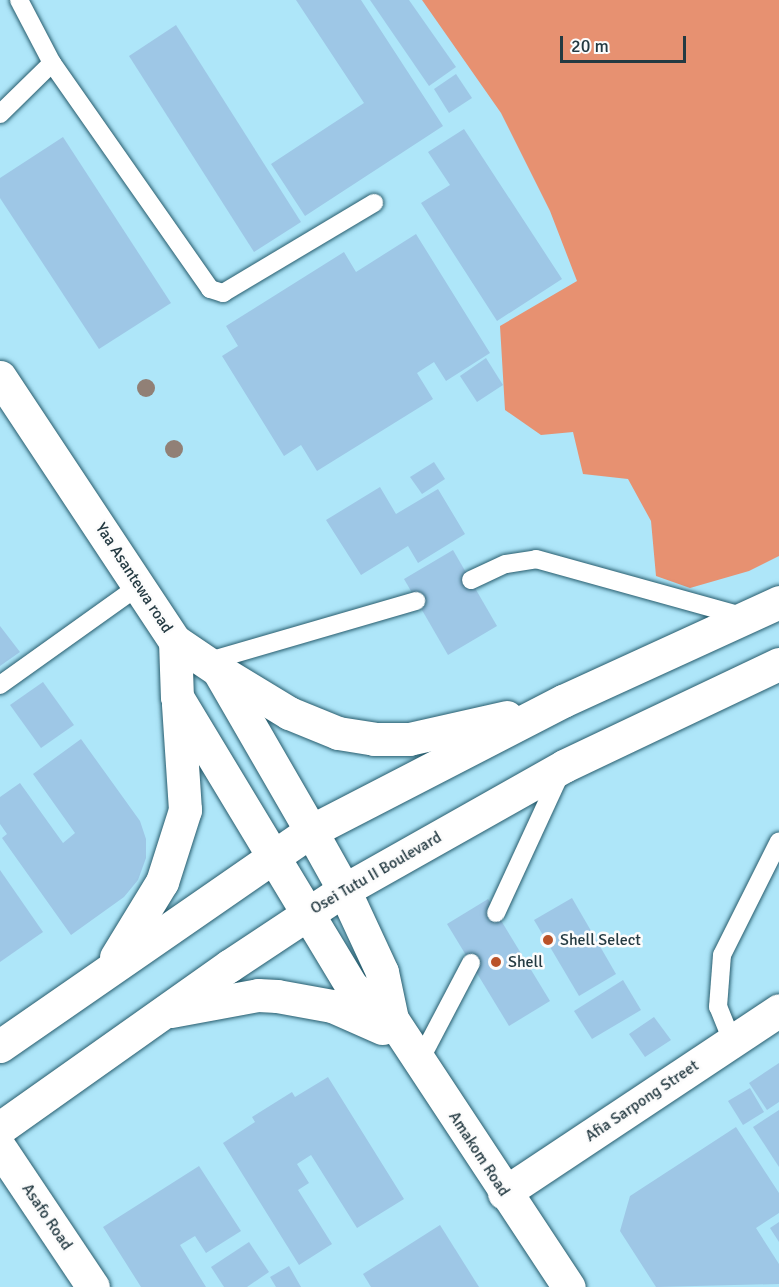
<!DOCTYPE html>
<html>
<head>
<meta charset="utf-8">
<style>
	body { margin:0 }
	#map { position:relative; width:779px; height:1287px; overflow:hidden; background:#aee6f9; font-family:Signika,sans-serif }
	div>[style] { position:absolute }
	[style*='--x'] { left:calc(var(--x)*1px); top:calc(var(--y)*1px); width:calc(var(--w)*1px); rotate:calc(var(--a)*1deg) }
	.forest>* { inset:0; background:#e79171 }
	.building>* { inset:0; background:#9ec7e6 }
	.roads { filter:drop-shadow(0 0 2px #275c6d) drop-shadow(0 0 2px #275c6d) }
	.lane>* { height:18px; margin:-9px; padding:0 9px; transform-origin:9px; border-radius:9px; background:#fff }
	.street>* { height:33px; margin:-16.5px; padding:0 16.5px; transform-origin:16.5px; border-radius:16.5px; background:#fff }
	.secondary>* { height:33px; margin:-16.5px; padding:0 16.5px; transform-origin:16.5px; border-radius:16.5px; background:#fff }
	.trees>* { width:18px; height:18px; margin:-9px; border-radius:50%; background:#918076 }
	.dots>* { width:16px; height:16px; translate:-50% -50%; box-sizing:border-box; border:3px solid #fcfcfc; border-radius:50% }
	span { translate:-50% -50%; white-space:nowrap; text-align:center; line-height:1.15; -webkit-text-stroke:5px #fcfcfc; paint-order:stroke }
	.street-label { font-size:16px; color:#243a42 }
	.poi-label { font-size:16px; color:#243a42 }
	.left { translate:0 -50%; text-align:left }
	.scale { position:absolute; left:560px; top:36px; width:126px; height:27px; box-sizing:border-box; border:3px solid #243a42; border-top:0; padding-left:8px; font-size:18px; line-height:21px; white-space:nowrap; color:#243a42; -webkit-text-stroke:4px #fcfcfc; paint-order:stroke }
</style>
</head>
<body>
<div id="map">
	<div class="forest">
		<div style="clip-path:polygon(422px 0,779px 0,779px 556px,749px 571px,690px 588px,656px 576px,651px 521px,628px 479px,583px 474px,573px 432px,541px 435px,505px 410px,500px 326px,577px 281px,550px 211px,501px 113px)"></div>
	</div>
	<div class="building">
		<div style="clip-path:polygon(296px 0,361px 0,443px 126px,305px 216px,271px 164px,364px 103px)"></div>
		<div style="clip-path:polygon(370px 0,409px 0,456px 67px,429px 86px)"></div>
		<div style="clip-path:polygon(176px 25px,301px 222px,254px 252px,129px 56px)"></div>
		<div style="clip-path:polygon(456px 74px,472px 98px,449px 113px,434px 89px)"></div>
		<div style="clip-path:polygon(464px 129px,562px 279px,497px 321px,421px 203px,450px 185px,428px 152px)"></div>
		<div style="clip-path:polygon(63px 137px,171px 303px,99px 349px,0 198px,0 178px)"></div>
		<div style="clip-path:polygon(416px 234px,490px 353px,446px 381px,434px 362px,417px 373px,433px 399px,317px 471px,301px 445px,284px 456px,222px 356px,238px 346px,226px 326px,344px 252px,356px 272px)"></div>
		<div style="clip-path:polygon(486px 358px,503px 385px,477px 402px,460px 376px)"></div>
		<div style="clip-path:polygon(434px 462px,445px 479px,422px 494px,410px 477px)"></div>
		<div style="clip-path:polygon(380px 487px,396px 514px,438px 489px,465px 534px,418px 563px,408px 546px,361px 575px,326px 520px)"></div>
		<div style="clip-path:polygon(453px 550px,497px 626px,448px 655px,404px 579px)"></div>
		<div style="clip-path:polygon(0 626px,20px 652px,0 666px)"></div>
		<div style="clip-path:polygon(43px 682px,74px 725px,41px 748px,10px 705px)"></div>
		<div style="clip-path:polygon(81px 739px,140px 821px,146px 839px,146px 858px,138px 880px,124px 897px,71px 935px,2px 838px,7px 834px,0 824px,0 797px,20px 783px,63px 843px,75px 833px,33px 774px)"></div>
		<div style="clip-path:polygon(0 870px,43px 932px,0 962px)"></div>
		<div style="clip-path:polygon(572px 898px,616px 974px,579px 996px,534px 920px)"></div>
		<div style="clip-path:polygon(488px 899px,550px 1001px,509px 1026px,447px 924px)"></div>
		<div style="clip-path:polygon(623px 980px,641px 1010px,592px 1039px,574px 1011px)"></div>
		<div style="clip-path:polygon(654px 1017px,671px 1040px,645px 1057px,629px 1034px)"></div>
		<div style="clip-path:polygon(779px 1063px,779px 1102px,767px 1110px,749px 1083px)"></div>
		<div style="clip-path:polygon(328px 1077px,404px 1199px,357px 1228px,311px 1155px,297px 1164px,309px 1183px,298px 1190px,332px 1244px,299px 1265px,223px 1143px,255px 1122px,252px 1117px,292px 1092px,295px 1097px)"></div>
		<div style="clip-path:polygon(750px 1088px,764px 1112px,743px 1125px,728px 1101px)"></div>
		<div style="clip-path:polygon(779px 1110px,779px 1167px,753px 1127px)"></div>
		<div style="clip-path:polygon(736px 1127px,779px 1193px,779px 1213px,756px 1228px,779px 1264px,779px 1284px,656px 1287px,620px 1231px,630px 1196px)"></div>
		<div style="clip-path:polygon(199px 1166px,241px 1231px,206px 1253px,195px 1236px,180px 1245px,206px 1287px,141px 1287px,103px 1227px)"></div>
		<div style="clip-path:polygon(779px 1222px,779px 1242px,770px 1228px)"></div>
		<div style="clip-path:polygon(440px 1225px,479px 1287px,371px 1287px,363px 1274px)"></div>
		<div style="clip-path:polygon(249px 1242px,269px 1272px,247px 1287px,224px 1287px,211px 1267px)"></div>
		<div style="clip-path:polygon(289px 1266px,301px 1287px,276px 1287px,270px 1277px)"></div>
	</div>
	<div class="roads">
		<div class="lane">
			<div style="--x:19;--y:0;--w:71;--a:62.4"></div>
			<div style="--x:52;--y:63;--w:276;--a:55"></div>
			<div style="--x:210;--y:289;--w:14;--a:17"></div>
			<div style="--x:223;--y:293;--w:176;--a:-30.8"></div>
			<div style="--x:0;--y:114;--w:73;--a:-44.4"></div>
			<div style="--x:471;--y:580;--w:38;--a:-25"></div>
			<div style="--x:506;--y:564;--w:30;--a:-9"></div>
			<div style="--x:536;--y:559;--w:217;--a:15.5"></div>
			<div style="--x:206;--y:662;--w:219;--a:-16.2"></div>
			<div style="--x:0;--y:685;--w:171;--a:-35.5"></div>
			<div style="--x:496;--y:913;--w:157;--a:-65.2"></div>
			<div style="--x:732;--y:1041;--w:37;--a:-112"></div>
			<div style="--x:718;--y:1007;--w:52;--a:-85.6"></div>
			<div style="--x:722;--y:955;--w:127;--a:-63.4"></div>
			<div style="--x:419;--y:1062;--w:112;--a:-62.3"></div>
		</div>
		<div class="street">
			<div style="--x:0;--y:1148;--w:167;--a:56.2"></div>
			<div style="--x:504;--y:1193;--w:330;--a:-33.6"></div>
		</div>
		<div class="secondary">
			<div style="--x:0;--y:377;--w:317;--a:56.5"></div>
			<div style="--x:175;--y:641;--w:56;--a:88"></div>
			<div style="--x:177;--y:697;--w:339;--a:58.9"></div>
			<div style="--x:352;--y:987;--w:51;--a:38.7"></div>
			<div style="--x:392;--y:1019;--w:321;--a:56.6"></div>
			<div style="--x:175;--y:641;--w:52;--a:34"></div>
			<div style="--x:218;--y:670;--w:186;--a:60"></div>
			<div style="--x:311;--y:831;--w:68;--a:60.8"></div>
			<div style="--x:344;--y:890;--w:90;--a:65.1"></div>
			<div style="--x:382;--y:972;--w:48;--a:78"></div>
			<div style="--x:220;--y:671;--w:81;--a:31.3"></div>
			<div style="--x:289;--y:713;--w:53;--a:22.2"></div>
			<div style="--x:338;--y:733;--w:36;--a:9"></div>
			<div style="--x:374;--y:739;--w:35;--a:0"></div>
			<div style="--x:409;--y:739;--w:100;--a:-12.7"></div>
			<div style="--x:116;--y:957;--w:88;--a:-58.5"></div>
			<div style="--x:162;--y:882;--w:76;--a:-72.3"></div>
			<div style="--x:185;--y:810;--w:106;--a:-93.8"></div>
			<div style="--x:171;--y:1011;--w:88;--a:-10.4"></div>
			<div style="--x:258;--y:995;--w:19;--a:3"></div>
			<div style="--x:277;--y:996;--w:56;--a:10.3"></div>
			<div style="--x:332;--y:1006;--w:55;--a:23.7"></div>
			<div style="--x:0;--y:1046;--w:378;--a:-34.7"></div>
			<div style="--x:311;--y:831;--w:284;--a:-27.3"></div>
			<div style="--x:563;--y:701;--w:238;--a:-24.6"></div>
			<div style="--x:0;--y:1128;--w:281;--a:-35.3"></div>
			<div style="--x:229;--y:966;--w:138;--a:-33.5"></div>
			<div style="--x:344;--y:890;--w:253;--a:-29.4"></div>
			<div style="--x:564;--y:766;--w:238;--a:-25.4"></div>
		</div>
	</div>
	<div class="trees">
		<div style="left:146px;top:388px"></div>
		<div style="left:174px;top:449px"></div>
	</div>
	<div class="dots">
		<div style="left:548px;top:940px;background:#ba5329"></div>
		<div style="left:496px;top:962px;background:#ba5329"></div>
	</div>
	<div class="street-label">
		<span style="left:134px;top:578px;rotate:57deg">Yaa Asantewa road</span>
		<span style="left:376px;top:873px;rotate:-30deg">Osei Tutu II Boulevard</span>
		<span style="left:642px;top:1101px;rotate:-34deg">Afia Sarpong Street</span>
		<span style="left:479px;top:1154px;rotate:57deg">Amakom Road</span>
		<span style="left:47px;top:1217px;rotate:56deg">Asafo Road</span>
	</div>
	<div class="poi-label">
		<span class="left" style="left:560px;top:940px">Shell Select</span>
		<span class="left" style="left:508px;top:962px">Shell</span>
	</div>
	<div class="scale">20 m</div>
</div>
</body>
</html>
